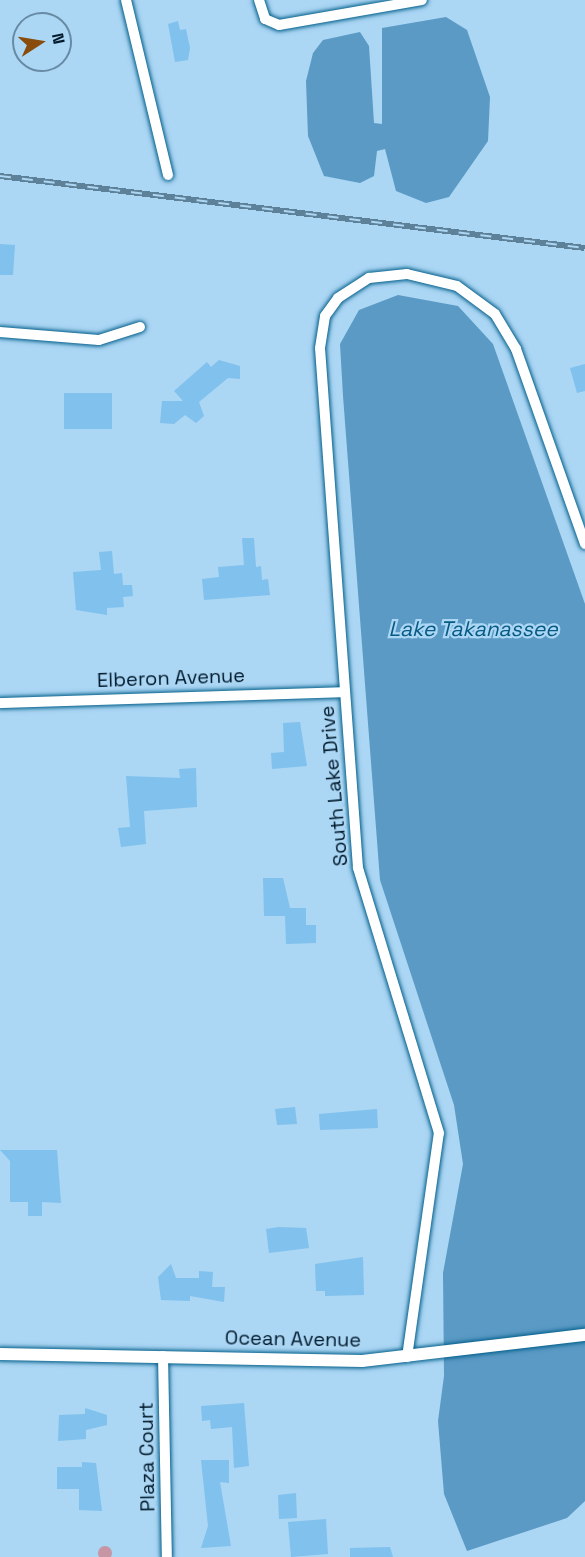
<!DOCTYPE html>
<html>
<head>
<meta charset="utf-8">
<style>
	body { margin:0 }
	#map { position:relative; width:585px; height:1557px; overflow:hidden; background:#abd6f4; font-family:"Space Grotesk",sans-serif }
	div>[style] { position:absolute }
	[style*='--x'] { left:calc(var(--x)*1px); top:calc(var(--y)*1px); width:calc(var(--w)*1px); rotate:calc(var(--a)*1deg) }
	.green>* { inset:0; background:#c796a4 }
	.round { border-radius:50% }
	.water>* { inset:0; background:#5a9ac5 }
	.building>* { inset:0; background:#80c1ed }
	.roads { filter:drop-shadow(0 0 2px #035f8b) drop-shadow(0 0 2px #035f8b) }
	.minor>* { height:10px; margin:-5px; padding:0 5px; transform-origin:5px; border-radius:5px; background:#fff }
	.tertiary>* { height:12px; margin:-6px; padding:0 6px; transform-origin:6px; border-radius:6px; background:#fff }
	.rail>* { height:6px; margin-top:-3px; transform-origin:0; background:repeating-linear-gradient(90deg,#abd6f4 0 11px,#5d8199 0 22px); box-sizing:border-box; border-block:2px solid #5d8199 }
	span { translate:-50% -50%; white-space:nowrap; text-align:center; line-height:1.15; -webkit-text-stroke:4.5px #abd6f4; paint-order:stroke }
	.street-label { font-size:20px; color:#001a2c }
	.water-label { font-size:21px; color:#075a83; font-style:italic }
	.north { position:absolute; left:12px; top:12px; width:60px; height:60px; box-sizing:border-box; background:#abd6f4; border:2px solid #678ba4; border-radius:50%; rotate:78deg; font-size:16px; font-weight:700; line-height:24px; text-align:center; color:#001a2c }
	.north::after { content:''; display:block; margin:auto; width:21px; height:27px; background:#894c0d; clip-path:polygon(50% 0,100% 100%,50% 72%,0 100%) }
</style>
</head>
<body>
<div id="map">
	<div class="green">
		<div class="round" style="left:98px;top:1546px;width:14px;height:14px"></div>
	</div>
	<div class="water">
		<div style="clip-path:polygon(446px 17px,467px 30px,490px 97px,488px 141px,449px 197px,426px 203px,396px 191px,385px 149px,377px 151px,374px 176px,360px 183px,324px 176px,308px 136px,306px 81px,313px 53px,323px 40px,360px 32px,369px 46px,374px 123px,382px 124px,382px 28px)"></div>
		<div style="clip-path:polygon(398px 295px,458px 306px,493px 344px,585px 604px,585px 1501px,567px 1518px,467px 1551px,444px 1494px,438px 1421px,444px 1376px,443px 1273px,463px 1164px,454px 1105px,380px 880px,343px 396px,340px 344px,359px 310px)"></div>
	</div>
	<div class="building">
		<div style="clip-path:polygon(178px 21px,180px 30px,186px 29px,190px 48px,188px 60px,175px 62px,168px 24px)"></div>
		<div style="clip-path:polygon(0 244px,15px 245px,13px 275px,0 275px)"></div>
		<div style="clip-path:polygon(219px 360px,240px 366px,240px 379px,228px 378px,199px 402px,204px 416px,196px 423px,185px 415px,174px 424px,160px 423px,162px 401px,183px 401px,174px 391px,207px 362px,211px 367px)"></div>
		<div style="clip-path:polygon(585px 364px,585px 391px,577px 393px,570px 368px)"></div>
		<div style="clip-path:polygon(64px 393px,112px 393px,112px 429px,64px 429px)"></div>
		<div style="clip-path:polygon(242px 538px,254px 538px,256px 567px,261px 566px,262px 580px,268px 579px,270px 595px,204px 600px,202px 579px,219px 577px,218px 567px,244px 565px)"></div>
		<div style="clip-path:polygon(112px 551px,114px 574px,122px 573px,123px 585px,132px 585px,133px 596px,123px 597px,124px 607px,107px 608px,107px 615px,76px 610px,73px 572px,101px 570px,99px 552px)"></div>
		<div style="clip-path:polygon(300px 722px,307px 766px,272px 769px,271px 753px,284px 752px,283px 723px)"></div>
		<div style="clip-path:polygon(196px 768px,197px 807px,144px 811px,146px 844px,121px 847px,118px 828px,130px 827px,126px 776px,180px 778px,179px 769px)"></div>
		<div style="clip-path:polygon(263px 878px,283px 878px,290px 908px,306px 908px,306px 925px,316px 925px,316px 943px,286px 944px,285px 916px,264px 916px)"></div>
		<div style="clip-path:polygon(295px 1107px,297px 1124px,277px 1125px,275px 1109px)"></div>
		<div style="clip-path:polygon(377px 1109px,378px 1128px,320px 1130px,319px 1114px)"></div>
		<div style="clip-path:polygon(0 1150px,57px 1150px,61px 1203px,42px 1202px,42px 1216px,28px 1216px,28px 1202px,10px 1202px,10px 1161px)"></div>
		<div style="clip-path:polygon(279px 1227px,306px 1228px,309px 1248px,269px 1253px,266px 1229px)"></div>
		<div style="clip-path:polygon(363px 1257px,364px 1295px,325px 1296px,325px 1291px,316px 1291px,315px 1264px)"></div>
		<div style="clip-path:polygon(171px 1264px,176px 1278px,199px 1278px,199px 1271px,213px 1272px,212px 1287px,225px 1287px,224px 1302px,190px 1296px,190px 1301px,161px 1300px,158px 1277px)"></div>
		<div style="clip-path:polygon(244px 1403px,249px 1466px,234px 1468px,232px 1427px,211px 1429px,210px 1420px,202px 1421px,201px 1406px)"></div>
		<div style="clip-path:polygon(85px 1408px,107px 1415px,107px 1425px,86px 1430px,86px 1439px,58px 1441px,59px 1415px,85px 1414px)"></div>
		<div style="clip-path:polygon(201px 1460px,229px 1460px,229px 1483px,220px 1482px,231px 1546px,201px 1548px,208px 1526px)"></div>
		<div style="clip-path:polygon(82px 1462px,96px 1463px,102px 1511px,79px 1510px,79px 1489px,57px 1489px,57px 1467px,82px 1467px)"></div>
		<div style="clip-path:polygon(296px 1493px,297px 1518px,279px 1519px,278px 1495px)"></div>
		<div style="clip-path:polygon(326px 1519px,328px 1554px,291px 1557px,288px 1522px)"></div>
		<div style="clip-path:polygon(390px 1547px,393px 1557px,350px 1557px,350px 1548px)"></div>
	</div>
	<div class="roads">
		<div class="minor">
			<div style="--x:126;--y:0;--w:180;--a:76.5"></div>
			<div style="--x:259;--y:0;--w:20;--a:72"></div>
			<div style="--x:265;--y:19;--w:15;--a:23"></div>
			<div style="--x:279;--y:25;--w:145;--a:-9.9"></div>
			<div style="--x:0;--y:332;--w:99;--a:4.6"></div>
			<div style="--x:99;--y:340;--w:43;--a:-17.6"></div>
			<div style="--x:0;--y:703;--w:344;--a:-1.8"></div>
			<div style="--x:163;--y:1356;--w:201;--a:88.9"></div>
			<div style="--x:407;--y:1357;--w:226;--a:-81.9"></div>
			<div style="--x:439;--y:1133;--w:277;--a:-107"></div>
			<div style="--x:358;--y:868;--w:521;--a:-94.18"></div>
			<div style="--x:320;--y:348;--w:32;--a:-81"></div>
			<div style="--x:325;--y:316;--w:22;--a:-54"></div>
			<div style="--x:338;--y:298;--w:37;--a:-33"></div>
			<div style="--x:369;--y:278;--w:38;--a:-6"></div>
			<div style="--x:407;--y:274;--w:51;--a:13.5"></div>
			<div style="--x:457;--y:286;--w:47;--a:36.4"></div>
			<div style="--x:495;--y:314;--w:41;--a:59"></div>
			<div style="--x:516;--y:349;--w:207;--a:70.5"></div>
		</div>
		<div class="tertiary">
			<div style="--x:0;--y:1354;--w:362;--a:1.1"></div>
			<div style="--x:362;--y:1361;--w:225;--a:-6.7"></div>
		</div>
	</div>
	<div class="rail">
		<div style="--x:0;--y:176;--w:589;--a:7.02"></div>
	</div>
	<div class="street-label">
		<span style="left:171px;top:678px;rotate:-2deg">Elberon Avenue</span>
		<span style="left:334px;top:786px;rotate:-95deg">South Lake Drive</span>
		<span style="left:293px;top:1339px;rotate:1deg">Ocean Avenue</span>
		<span style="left:147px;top:1457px;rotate:-91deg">Plaza Court</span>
	</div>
	<div class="water-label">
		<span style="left:473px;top:629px">Lake Takanassee</span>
	</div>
	<div class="north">N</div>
</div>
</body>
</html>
